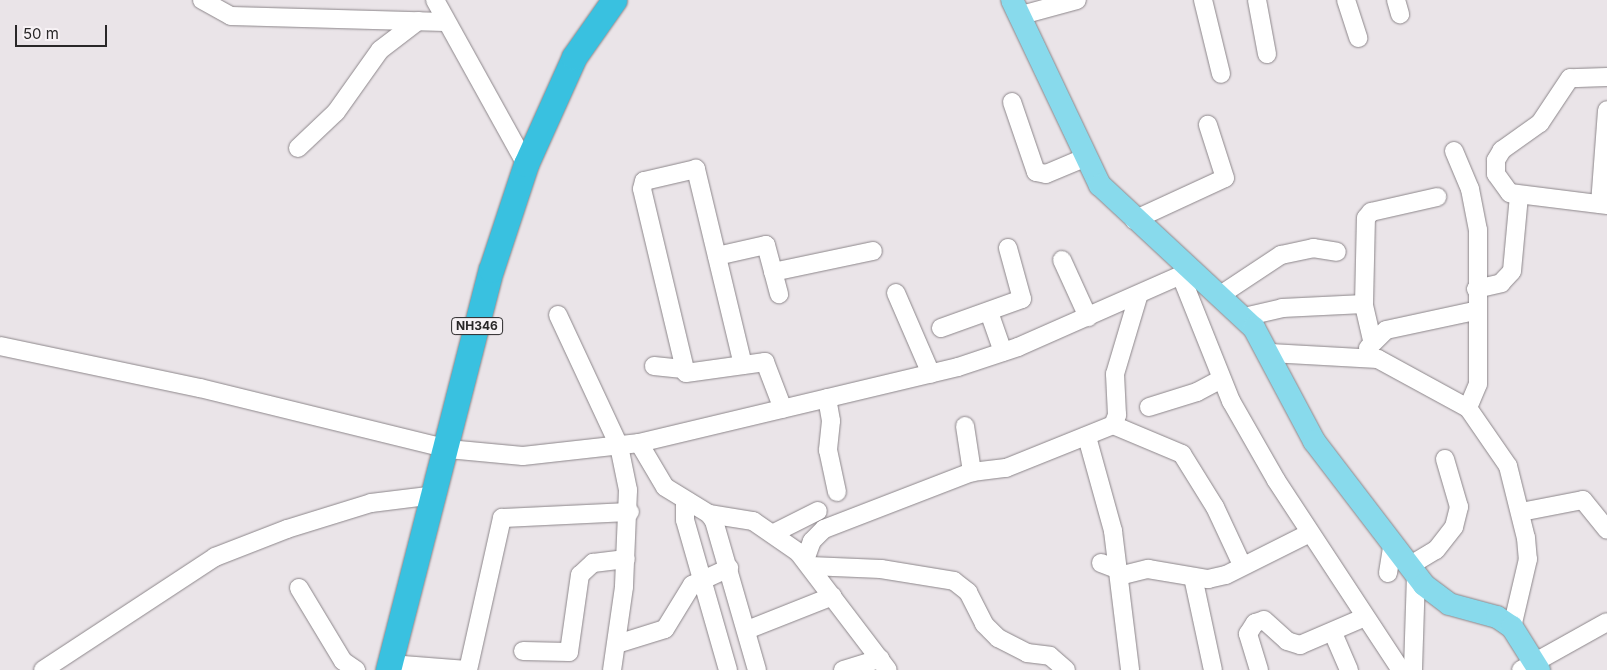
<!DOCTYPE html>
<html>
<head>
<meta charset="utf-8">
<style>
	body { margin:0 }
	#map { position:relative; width:1607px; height:670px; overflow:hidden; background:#eae4e8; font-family:Inter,sans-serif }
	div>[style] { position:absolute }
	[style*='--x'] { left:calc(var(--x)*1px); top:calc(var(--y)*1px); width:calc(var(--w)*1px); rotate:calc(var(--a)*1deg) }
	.roads { filter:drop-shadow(0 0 1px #8c868a) drop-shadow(0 0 1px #8c868a) }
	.minor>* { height:18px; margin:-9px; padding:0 9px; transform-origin:9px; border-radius:9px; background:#fff }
	.major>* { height:22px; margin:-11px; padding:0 11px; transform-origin:11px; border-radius:11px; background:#88daec }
	.highway>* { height:25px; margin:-12.5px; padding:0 12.5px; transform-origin:12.5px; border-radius:12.5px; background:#39c1e0 }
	span { translate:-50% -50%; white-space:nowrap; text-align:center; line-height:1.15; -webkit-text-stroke:4px #f7f2f5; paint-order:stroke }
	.shield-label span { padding:1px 4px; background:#f7f2f5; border:1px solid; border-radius:4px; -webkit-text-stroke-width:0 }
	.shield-label { font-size:12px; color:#292728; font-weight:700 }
	.scale { position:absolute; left:15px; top:25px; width:92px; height:22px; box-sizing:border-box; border:2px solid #292728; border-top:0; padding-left:6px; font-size:15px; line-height:18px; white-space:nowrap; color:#292728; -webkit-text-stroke:4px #f7f2f5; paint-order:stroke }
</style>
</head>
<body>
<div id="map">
	<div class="roads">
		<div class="minor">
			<div style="--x:202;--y:0;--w:33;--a:29"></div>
			<div style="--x:231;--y:16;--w:214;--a:1.6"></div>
			<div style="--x:435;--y:0;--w:188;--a:61"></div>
			<div style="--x:1203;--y:0;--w:76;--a:76.3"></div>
			<div style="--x:1257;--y:0;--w:55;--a:79.5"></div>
			<div style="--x:1346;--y:0;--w:40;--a:72"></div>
			<div style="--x:1396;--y:0;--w:15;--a:74"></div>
			<div style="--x:1018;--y:16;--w:61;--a:-15.2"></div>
			<div style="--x:1607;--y:77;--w:37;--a:178"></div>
			<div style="--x:1570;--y:78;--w:54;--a:123.7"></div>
			<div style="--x:1540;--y:123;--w:47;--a:144.6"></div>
			<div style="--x:1502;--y:150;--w:12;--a:121"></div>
			<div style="--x:1496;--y:160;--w:14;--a:90"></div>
			<div style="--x:1496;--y:174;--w:24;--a:54"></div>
			<div style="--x:1510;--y:193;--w:98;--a:7.1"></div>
			<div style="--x:1012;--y:102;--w:74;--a:71.1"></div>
			<div style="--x:1036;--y:172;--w:10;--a:11"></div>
			<div style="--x:1046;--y:174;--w:41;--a:-22.8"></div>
			<div style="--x:298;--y:148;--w:52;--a:-43.5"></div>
			<div style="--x:336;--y:112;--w:76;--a:-54.6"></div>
			<div style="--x:380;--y:50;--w:48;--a:-37.3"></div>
			<div style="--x:1454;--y:151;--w:41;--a:67.2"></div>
			<div style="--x:1470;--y:189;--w:42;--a:79"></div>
			<div style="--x:1478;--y:230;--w:154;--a:90"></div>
			<div style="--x:1478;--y:384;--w:26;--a:113"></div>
			<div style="--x:1600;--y:204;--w:94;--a:-85.7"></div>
			<div style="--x:1134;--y:220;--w:100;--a:-24.8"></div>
			<div style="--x:1225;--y:178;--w:56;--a:-107.8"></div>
			<div style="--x:717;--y:256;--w:50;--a:-12.7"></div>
			<div style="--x:766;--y:245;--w:51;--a:75.1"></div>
			<div style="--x:1062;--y:260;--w:63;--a:65.5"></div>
			<div style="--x:773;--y:272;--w:102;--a:-11.9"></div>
			<div style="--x:1181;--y:276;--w:135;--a:68.2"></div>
			<div style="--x:1231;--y:401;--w:91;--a:60.3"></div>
			<div style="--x:1276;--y:480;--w:227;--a:56.7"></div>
			<div style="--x:1476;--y:289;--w:26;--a:-13"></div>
			<div style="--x:1501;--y:283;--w:16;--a:-47"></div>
			<div style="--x:1512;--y:271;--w:75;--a:-84.7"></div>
			<div style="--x:896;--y:293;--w:88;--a:66.6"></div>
			<div style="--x:1222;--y:294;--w:71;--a:-33.5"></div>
			<div style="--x:1281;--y:255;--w:33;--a:-12"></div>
			<div style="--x:1313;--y:248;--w:24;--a:9"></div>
			<div style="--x:989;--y:312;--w:42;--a:70.7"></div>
			<div style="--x:558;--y:315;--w:145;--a:65"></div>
			<div style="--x:619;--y:446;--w:45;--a:78.4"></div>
			<div style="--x:628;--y:490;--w:97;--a:92.4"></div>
			<div style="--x:624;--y:587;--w:84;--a:98.2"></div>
			<div style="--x:1244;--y:317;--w:39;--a:-13"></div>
			<div style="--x:1282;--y:308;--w:82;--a:-2.8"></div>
			<div style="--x:941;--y:328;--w:86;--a:-19.7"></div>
			<div style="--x:1022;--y:299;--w:53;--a:-105.4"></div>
			<div style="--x:1372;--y:340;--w:37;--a:-103"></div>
			<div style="--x:1364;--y:304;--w:86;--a:-88.7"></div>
			<div style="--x:1366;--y:218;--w:8;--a:-50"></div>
			<div style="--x:1371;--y:212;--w:68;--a:-12.8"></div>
			<div style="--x:0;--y:346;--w:204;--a:11.9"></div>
			<div style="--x:200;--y:388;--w:255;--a:13.8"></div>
			<div style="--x:448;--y:449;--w:75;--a:5.3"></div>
			<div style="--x:523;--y:456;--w:117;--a:-6.4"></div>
			<div style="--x:639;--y:443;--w:328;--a:-13.4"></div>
			<div style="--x:958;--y:367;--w:63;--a:-18.4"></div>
			<div style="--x:1018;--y:347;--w:188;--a:-23.8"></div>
			<div style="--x:1368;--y:348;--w:25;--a:-45"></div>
			<div style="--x:1386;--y:330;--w:91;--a:-12.1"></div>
			<div style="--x:1270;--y:353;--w:108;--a:3.2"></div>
			<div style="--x:1378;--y:359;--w:102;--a:28.6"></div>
			<div style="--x:1468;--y:408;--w:70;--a:55.4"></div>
			<div style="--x:1508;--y:466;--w:74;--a:76"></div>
			<div style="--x:1526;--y:538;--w:21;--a:85"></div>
			<div style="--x:1528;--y:559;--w:70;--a:103.2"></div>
			<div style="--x:743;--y:365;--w:202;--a:-103.5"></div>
			<div style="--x:696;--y:169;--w:53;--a:167"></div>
			<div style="--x:644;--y:181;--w:8;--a:104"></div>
			<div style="--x:642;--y:189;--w:189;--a:76.6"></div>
			<div style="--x:686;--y:373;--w:80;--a:-7.9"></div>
			<div style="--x:765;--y:362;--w:50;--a:69"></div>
			<div style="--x:654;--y:366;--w:29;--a:6"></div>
			<div style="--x:827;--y:398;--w:23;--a:80"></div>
			<div style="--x:831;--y:421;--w:29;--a:96"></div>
			<div style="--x:828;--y:450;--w:43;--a:77.9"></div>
			<div style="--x:1149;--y:407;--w:50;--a:-17.4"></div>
			<div style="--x:1197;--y:392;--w:26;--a:-28"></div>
			<div style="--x:1113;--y:425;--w:75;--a:22.8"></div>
			<div style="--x:1182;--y:454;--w:62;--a:58.1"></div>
			<div style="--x:1215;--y:507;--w:64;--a:65"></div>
			<div style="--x:965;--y:426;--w:47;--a:81.3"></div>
			<div style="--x:1087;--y:437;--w:98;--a:74.5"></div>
			<div style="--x:1113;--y:531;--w:140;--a:83"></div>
			<div style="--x:639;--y:443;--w:51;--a:59.4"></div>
			<div style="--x:665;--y:487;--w:52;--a:31.5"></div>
			<div style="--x:709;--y:514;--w:9;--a:54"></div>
			<div style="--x:714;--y:521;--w:155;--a:73.9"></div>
			<div style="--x:685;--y:501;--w:19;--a:90"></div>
			<div style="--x:685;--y:520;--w:156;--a:74"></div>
			<div style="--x:1521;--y:512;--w:63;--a:-11"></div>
			<div style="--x:1583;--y:500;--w:38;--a:51"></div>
			<div style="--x:709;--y:514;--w:45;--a:9"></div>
			<div style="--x:753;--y:521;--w:55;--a:34.6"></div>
			<div style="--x:798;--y:552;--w:148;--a:52.7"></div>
			<div style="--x:774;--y:533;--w:49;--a:-26.6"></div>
			<div style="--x:805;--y:560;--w:20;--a:-70"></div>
			<div style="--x:812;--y:541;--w:17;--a:-45"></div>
			<div style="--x:824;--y:529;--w:159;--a:-21.1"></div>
			<div style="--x:972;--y:472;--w:34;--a:-7"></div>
			<div style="--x:1006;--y:468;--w:115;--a:-21.9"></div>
			<div style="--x:1113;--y:425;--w:11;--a:-68"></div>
			<div style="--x:1117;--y:415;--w:41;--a:-92.8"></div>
			<div style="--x:1115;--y:374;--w:80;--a:-73.4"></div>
			<div style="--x:1101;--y:563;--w:19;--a:21"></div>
			<div style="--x:810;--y:566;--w:71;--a:2.4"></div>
			<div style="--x:881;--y:569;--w:74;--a:9.3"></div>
			<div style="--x:954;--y:581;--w:18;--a:38"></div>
			<div style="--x:968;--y:592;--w:36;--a:63"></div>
			<div style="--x:984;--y:624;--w:20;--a:45"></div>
			<div style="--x:998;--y:638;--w:33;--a:27"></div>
			<div style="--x:1027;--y:653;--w:23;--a:7"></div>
			<div style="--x:1050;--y:656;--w:21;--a:41"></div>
			<div style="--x:1409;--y:566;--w:31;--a:-31"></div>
			<div style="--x:1436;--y:550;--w:29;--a:-52"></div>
			<div style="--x:1454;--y:527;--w:21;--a:-76"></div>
			<div style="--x:1459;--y:507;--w:50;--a:-106.3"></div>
			<div style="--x:1388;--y:573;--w:26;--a:-81"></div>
			<div style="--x:1119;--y:576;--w:30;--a:-14"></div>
			<div style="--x:1148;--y:569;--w:61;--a:9.5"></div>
			<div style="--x:1208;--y:579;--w:18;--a:-13"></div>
			<div style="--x:1226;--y:575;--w:94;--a:-26.6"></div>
			<div style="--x:1193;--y:577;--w:95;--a:77.9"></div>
			<div style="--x:299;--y:588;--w:85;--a:58.9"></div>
			<div style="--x:343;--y:661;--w:16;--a:35"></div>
			<div style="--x:747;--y:630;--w:92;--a:-21.6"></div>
			<div style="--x:1333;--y:633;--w:40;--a:66.6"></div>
			<div style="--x:617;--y:644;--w:50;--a:-17.4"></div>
			<div style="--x:665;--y:629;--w:52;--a:-58.5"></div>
			<div style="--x:692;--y:585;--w:41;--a:-24.7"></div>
			<div style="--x:523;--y:651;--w:46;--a:1.2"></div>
			<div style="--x:569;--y:652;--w:78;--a:-81.9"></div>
			<div style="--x:580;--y:575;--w:18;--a:-43"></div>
			<div style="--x:593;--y:563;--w:33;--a:-7"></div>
			<div style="--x:390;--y:664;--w:77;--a:4.5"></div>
			<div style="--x:43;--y:670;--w:206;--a:-33.3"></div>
			<div style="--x:215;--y:557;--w:77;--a:-21.3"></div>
			<div style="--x:287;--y:529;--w:88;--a:-17.2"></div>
			<div style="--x:371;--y:503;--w:64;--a:-7.1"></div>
			<div style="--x:468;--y:670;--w:156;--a:-77.4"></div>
			<div style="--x:502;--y:518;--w:128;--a:-2.7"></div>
			<div style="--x:843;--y:670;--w:39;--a:-17"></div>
			<div style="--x:1259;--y:670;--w:38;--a:-107"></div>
			<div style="--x:1248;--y:634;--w:13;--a:-58"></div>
			<div style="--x:1255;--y:623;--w:9;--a:-18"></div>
			<div style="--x:1264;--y:620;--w:31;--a:42"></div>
			<div style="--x:1287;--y:641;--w:14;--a:17"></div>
			<div style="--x:1300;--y:645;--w:71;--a:-23.3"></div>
			<div style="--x:1413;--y:670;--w:96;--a:-88.2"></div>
			<div style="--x:1521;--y:670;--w:98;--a:-29.2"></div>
		</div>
		<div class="major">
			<div style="--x:1012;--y:0;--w:205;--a:64.6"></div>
			<div style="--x:1100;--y:185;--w:210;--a:42.9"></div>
			<div style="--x:1254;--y:328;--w:128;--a:62"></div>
			<div style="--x:1314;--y:441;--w:181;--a:52.6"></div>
			<div style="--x:1424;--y:585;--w:31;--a:37"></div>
			<div style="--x:1449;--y:604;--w:50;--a:15.2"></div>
			<div style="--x:1497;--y:617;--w:18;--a:34"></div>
			<div style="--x:1512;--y:627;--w:51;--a:57.9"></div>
		</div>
		<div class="highway">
			<div style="--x:388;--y:670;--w:413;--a:-75.6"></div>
			<div style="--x:491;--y:270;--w:112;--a:-71.7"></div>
			<div style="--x:526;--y:164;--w:117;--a:-65.8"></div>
			<div style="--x:574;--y:57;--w:70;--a:-54.9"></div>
		</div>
	</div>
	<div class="shield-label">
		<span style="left:477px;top:326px">NH346</span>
	</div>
	<div class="scale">50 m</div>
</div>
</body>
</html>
